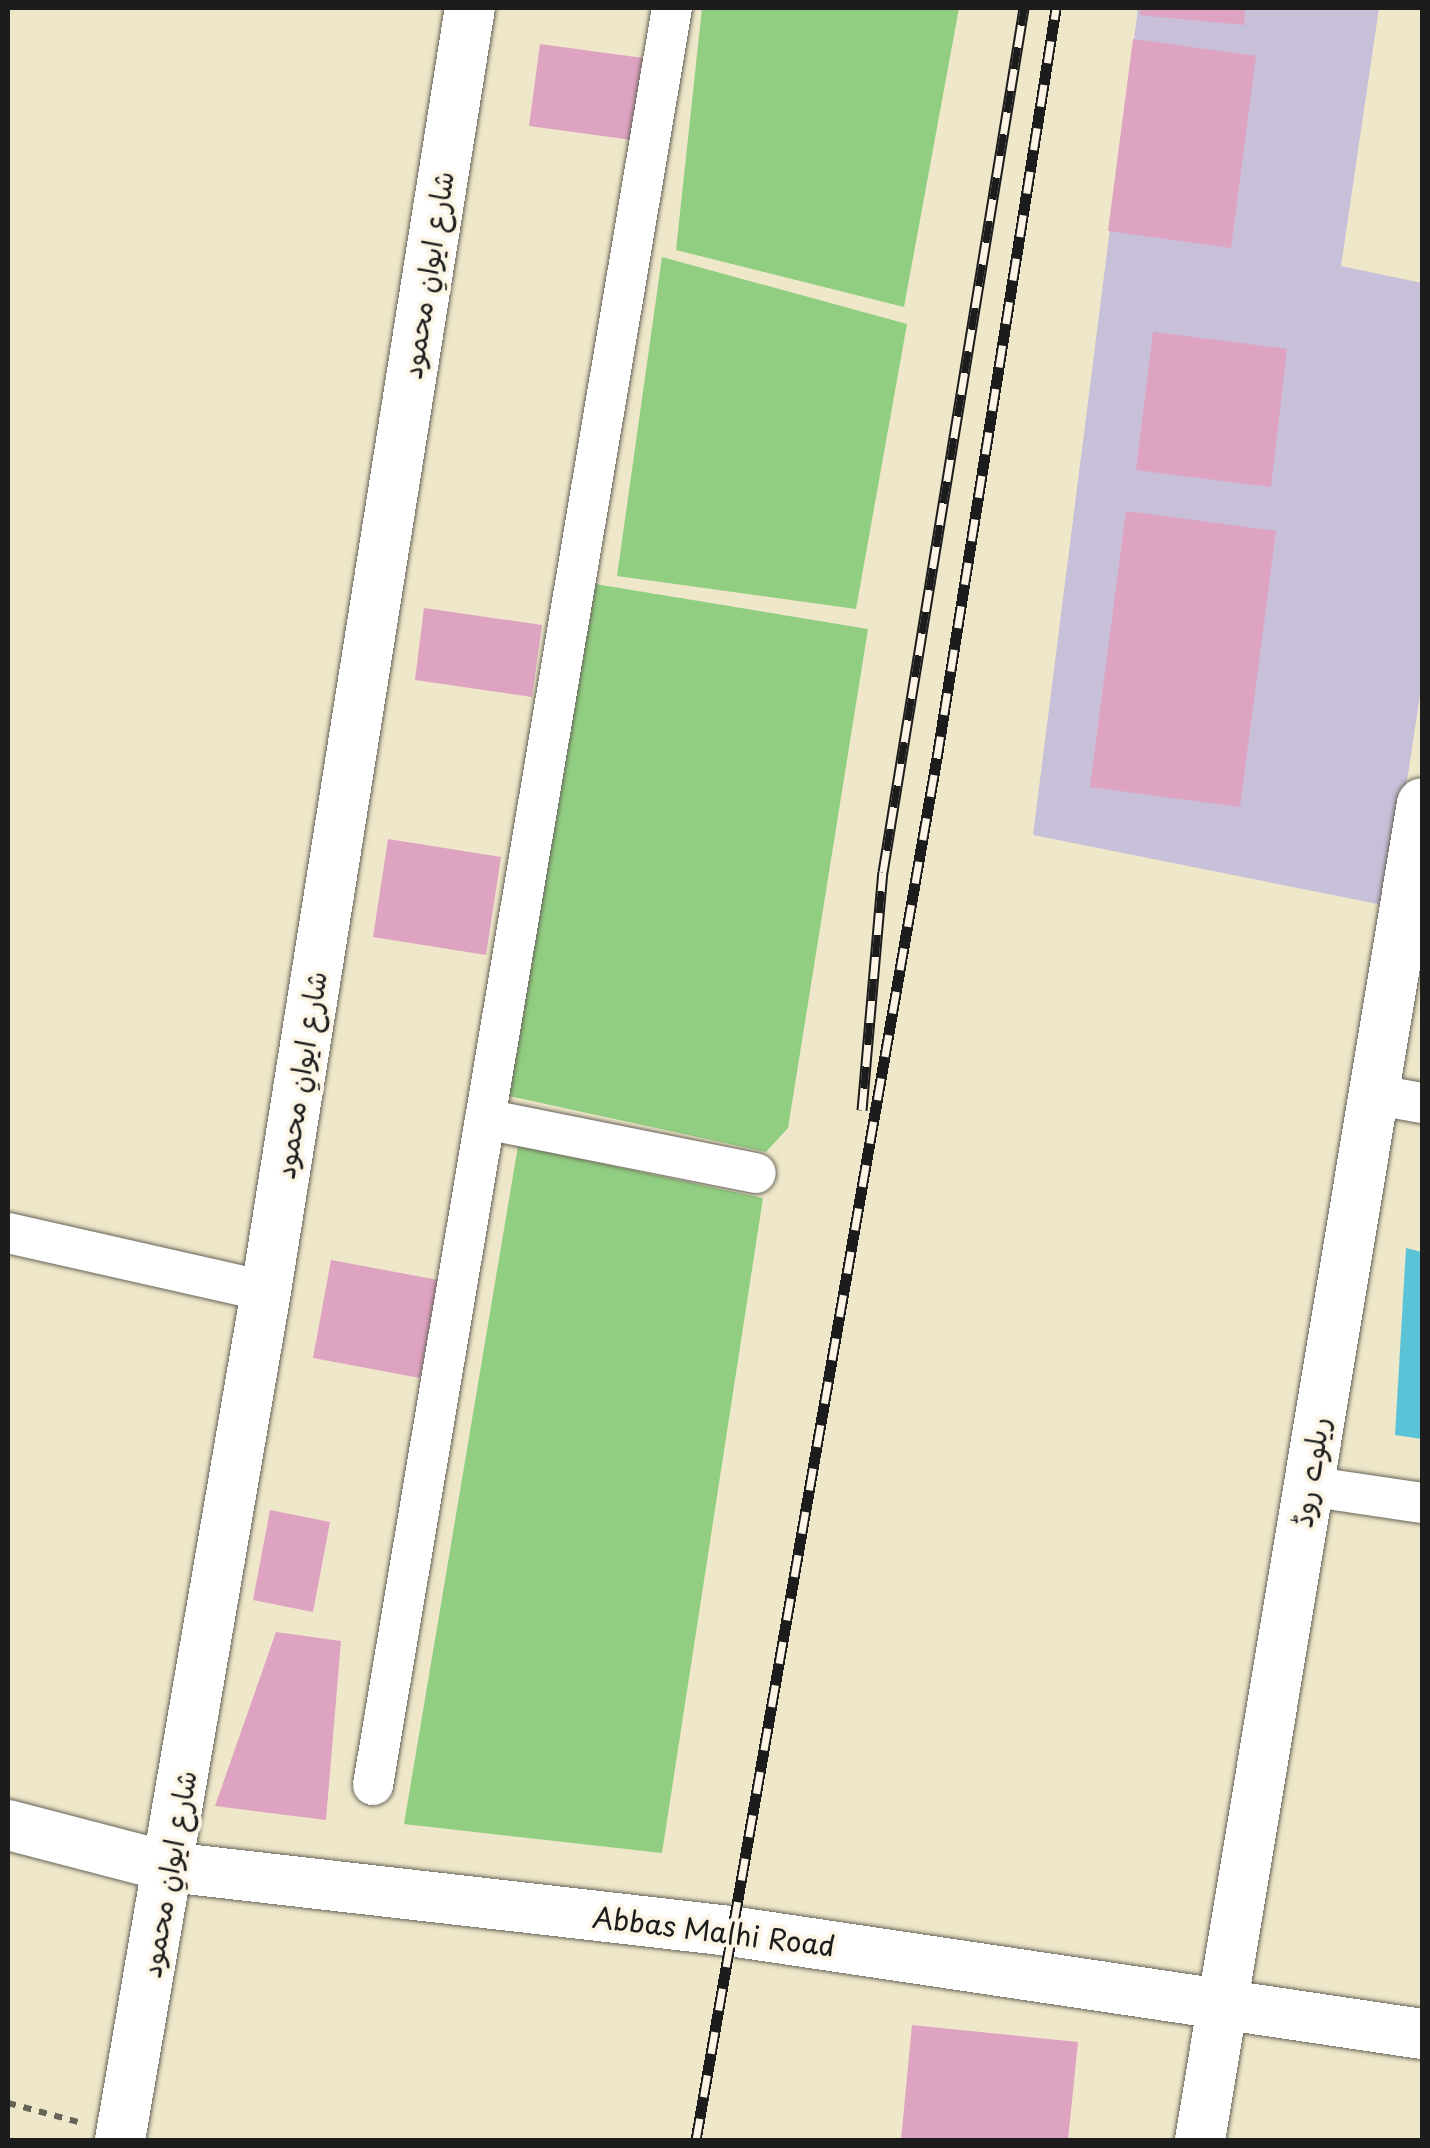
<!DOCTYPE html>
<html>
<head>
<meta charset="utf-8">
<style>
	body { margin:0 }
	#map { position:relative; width:1430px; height:2148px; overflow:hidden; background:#eee7c9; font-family:"Playpen Sans","Playpen Sans Arabic",sans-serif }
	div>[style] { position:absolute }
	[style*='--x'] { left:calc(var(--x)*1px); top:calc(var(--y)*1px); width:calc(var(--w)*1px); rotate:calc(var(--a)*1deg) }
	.industrial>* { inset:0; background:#c8bfd8 }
	.green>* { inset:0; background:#92ce82 }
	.water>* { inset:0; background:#5bc3d8 }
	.building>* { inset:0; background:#dfa3c2 }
	.path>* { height:6px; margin-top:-3px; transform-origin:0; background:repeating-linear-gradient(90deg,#666359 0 8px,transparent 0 16px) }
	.roads { filter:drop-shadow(0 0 2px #666359) drop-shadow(0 0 2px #666359) }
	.minor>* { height:40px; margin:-20px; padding:0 20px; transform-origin:20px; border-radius:20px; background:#fff }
	.tertiary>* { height:50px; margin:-25px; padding:0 25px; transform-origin:25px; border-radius:25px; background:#fff }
	.rail>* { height:11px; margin-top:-5.5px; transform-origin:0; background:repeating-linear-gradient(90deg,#fcf5e5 0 22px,#1c1c1c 0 44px); box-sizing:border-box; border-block:2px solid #1c1c1c }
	span { translate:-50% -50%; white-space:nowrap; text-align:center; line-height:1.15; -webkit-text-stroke:8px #fcf5e5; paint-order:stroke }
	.street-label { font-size:28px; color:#1c1c1c }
	.frame { position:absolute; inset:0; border:10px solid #1c1c1c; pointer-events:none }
</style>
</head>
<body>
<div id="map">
	<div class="industrial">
		<div style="clip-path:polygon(1138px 8px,1379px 8px,1341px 266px,1422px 283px,1422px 682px,1388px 906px,1033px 835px)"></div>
	</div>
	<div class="green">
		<div style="clip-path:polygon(702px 8px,959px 8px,904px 307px,676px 250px)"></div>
		<div style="clip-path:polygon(662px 257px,907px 324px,856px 609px,617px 576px)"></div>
		<div style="clip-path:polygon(595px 584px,868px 629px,788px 1128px,766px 1152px,509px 1096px)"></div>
		<div style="clip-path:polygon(518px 1146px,763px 1198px,662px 1853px,404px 1824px)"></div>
	</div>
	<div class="water">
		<div style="clip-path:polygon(1406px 1248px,1422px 1252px,1422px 1439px,1395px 1435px)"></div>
	</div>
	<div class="building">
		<div style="clip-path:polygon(1141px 8px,1245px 8px,1244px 25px,1140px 15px)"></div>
		<div style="clip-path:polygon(1133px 39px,1256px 56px,1231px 248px,1108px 231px)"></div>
		<div style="clip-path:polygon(540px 44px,643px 58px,632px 140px,529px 126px)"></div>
		<div style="clip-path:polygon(1153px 332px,1287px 349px,1271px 487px,1136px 470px)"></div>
		<div style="clip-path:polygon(1126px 511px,1276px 531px,1240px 807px,1090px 787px)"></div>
		<div style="clip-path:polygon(424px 608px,542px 625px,532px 697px,415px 680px)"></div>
		<div style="clip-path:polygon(388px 839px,501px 857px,486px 955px,373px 937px)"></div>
		<div style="clip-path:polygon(331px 1260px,438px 1280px,420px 1378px,313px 1358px)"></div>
		<div style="clip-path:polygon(270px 1510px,330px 1522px,313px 1612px,253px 1600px)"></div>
		<div style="clip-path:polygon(276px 1632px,341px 1641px,326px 1820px,215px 1806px)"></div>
		<div style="clip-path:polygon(912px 2025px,1078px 2042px,1068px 2140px,901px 2140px)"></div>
	</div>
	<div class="path">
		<div style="--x:8;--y:2103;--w:77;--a:15.1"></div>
	</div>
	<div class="roads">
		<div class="minor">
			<div style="--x:1372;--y:1094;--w:51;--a:10.2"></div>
			<div style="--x:485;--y:1119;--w:276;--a:11.3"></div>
			<div style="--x:8;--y:1233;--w:264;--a:12.7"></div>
			<div style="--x:1307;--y:1486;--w:116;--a:8.4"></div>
			<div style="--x:373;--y:1785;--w:1802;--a:-80.45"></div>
		</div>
		<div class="tertiary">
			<div style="--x:8;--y:1825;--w:166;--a:14.6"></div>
			<div style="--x:169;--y:1867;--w:565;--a:6.51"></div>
			<div style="--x:730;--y:1931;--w:700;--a:8.47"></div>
			<div style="--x:120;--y:2140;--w:861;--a:-80.24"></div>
			<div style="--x:266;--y:1291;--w:1299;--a:-80.97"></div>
			<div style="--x:1200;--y:2140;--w:1355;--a:-80.57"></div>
		</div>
	</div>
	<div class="rail">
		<div style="--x:862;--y:1110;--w:239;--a:-85"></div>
		<div style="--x:883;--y:872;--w:875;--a:-80.73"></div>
		<div style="--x:696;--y:2140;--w:1403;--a:-80.11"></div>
		<div style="--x:937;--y:758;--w:759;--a:-80.98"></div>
	</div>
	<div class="street-label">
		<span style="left:427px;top:275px;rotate:-81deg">شارع ایوانِ محمود</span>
		<span style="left:300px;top:1075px;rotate:-81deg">شارع ایوانِ محمود</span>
		<span style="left:1310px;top:1472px;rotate:-81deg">ریلوے روڈ</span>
		<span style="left:168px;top:1874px;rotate:-80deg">شارع ایوانِ محمود</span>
		<span style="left:714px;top:1931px;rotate:7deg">Abbas Malhi Road</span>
	</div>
	<div class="frame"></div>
</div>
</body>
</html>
